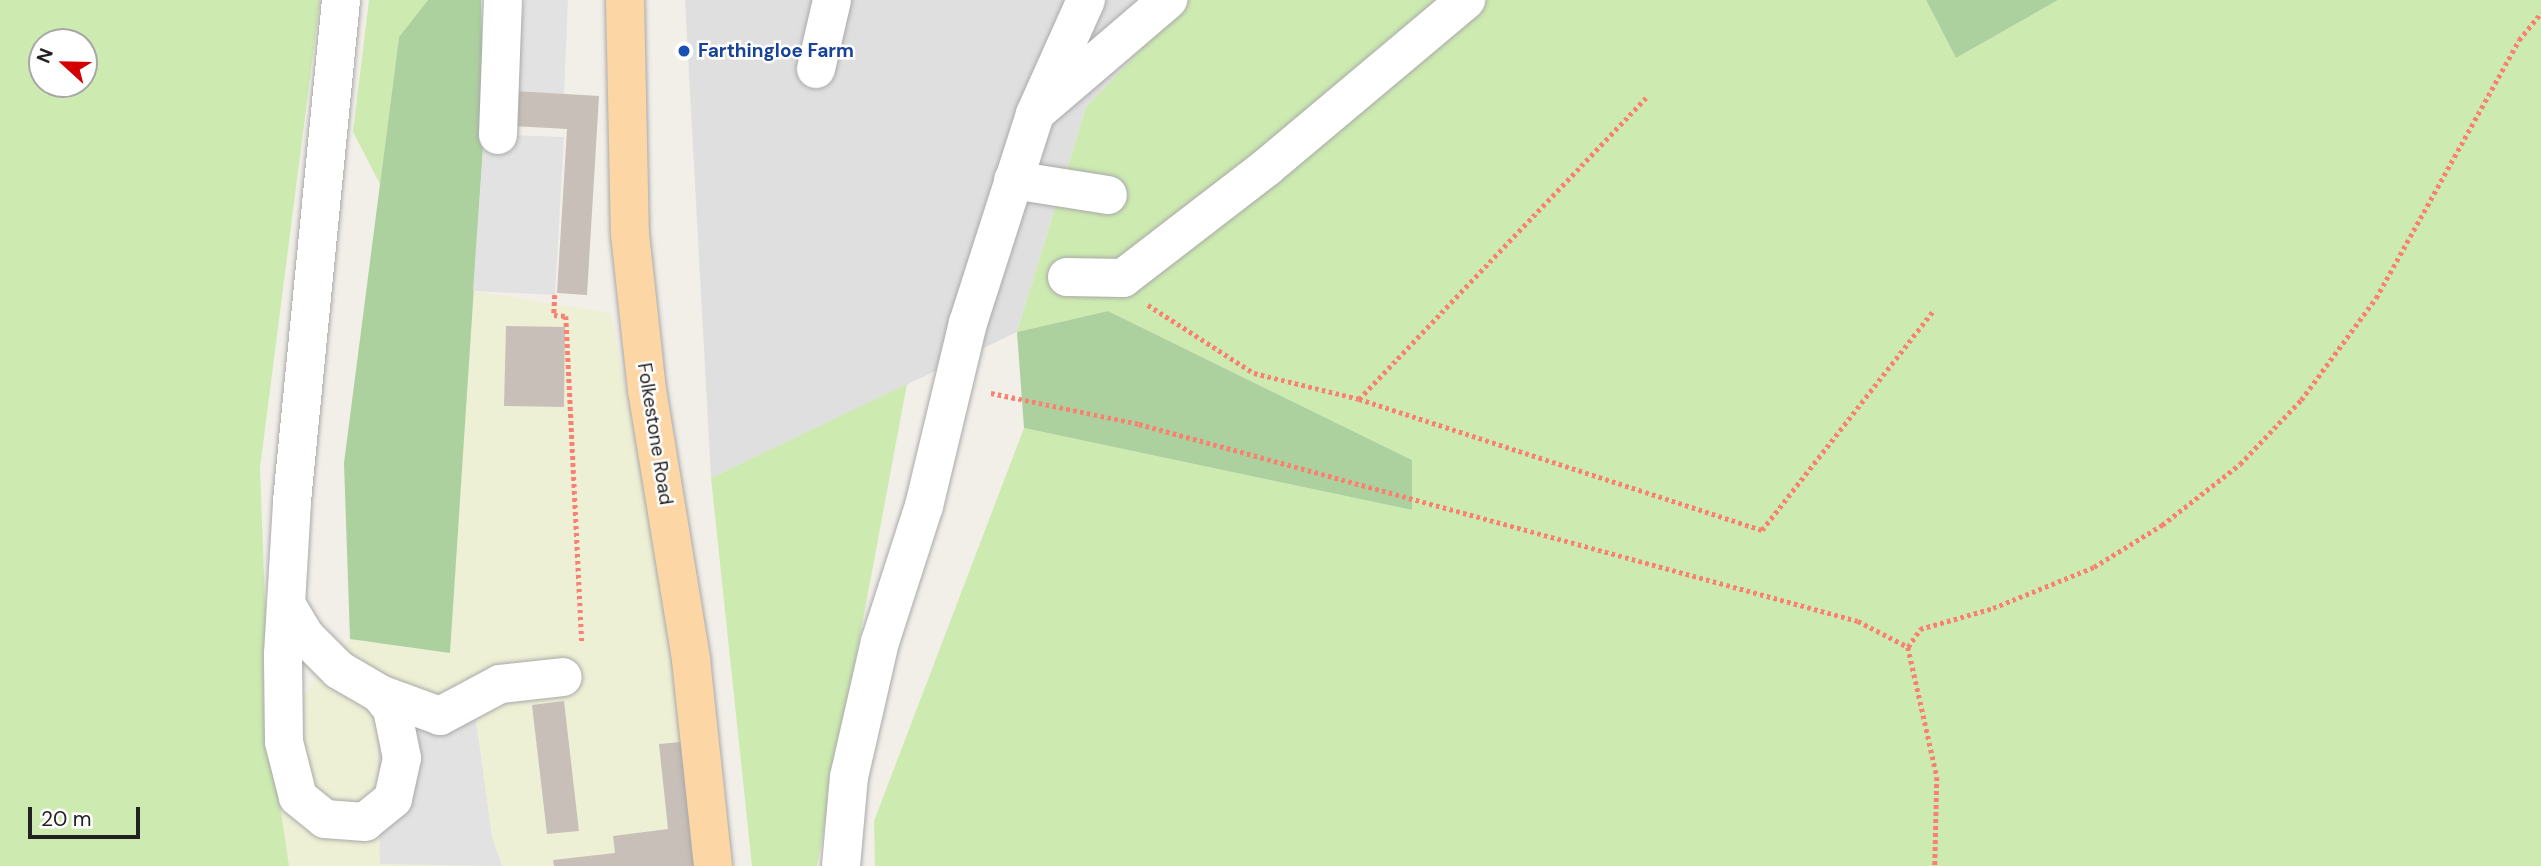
<!DOCTYPE html>
<html>
<head>
<meta charset="utf-8">
<style>
	body { margin:0 }
	#map { position:relative; width:2541px; height:866px; overflow:hidden; background:#f2efe9; font-family:"DM Sans",sans-serif }
	div>[style] { position:absolute }
	[style*='--x'] { left:calc(var(--x)*1px); top:calc(var(--y)*1px); width:calc(var(--w)*1px); rotate:calc(var(--a)*1deg) }
	.residential>* { inset:0; background:#e0dfdf }
	.farmland>* { inset:0; background:#eef0d5 }
	.grass>* { inset:0; background:#cdebb0 }
	.forest>* { inset:0; background:#add19e }
	.parking>* { inset:0; background:#e2e2e2 }
	.building>* { inset:0; background:#c7bfb8 }
	.path>* { height:4.5px; margin-top:-2.25px; transform-origin:0; background:repeating-linear-gradient(90deg,#fa8072 0 3.5px,transparent 0 7px) }
	.roads { filter:drop-shadow(0 0 2px #a9a9a9) drop-shadow(0 0 2px #a9a9a9) }
	.minor>* { height:38px; margin:-19px; padding:0 19px; transform-origin:19px; border-radius:19px; background:#fff }
	.major>* { height:38px; margin:-19px; padding:0 19px; transform-origin:19px; border-radius:19px; background:#fcd6a4 }
	.dots>* { width:19px; height:19px; translate:-50% -50%; box-sizing:border-box; border:4px solid #fff; border-radius:50% }
	span { translate:-50% -50%; white-space:nowrap; text-align:center; line-height:1.15; -webkit-text-stroke:5px #fff; paint-order:stroke }
	.transit-label { font-size:19px; color:#164399; font-weight:700 }
	.left { translate:0 -50%; text-align:left }
	.street-label { font-size:19px; color:#222 }
	.north { position:absolute; left:28px; top:28px; width:70px; height:70px; box-sizing:border-box; background:#fff; border:2px solid #a7a7a7; border-radius:50%; rotate:292deg; font-size:19px; font-weight:700; line-height:28px; text-align:center; color:#222 }
	.north::after { content:''; display:block; margin:auto; width:24px; height:32px; background:#d40000; clip-path:polygon(50% 0,100% 100%,50% 72%,0 100%) }
	.scale { position:absolute; left:28px; top:807px; width:112px; height:32px; box-sizing:border-box; border:4px solid #222; border-top:0; padding-left:9px; font-size:21px; line-height:24px; white-space:nowrap; color:#222; -webkit-text-stroke:5px #fff; paint-order:stroke }
</style>
</head>
<body>
<div id="map">
	<div class="residential">
		<div style="clip-path:polygon(685px 0,1188px 0,1086px 107px,1017px 332px,711px 478px)"></div>
	</div>
	<div class="farmland">
		<div style="clip-path:polygon(473px 291px,611px 313px,692px 741px,699px 866px,289px 866px,270px 736px,350px 639px,450px 652px)"></div>
	</div>
	<div class="grass">
		<div style="clip-path:polygon(evenodd,0 0,320px 0,260px 468px,270px 736px,289px 866px,0 866px,0 0,42px 42px,84px 42px,84px 84px,42px 84px,42px 42px)"></div>
		<div style="clip-path:polygon(369px 0,428px 0,399px 37px,380px 184px,353px 132px)"></div>
		<div style="clip-path:polygon(1188px 0,1926px 0,1956px 58px,2058px 0,2541px 0,2541px 866px,875px 866px,874px 821px,1024px 428px,1412px 510px,1412px 460px,1108px 311px,1017px 332px,1086px 107px)"></div>
		<div style="clip-path:polygon(907px 384px,817px 866px,752px 866px,711px 478px)"></div>
	</div>
	<div class="forest">
		<div style="clip-path:polygon(428px 0,481px 0,484px 134px,450px 653px,350px 639px,344px 463px,399px 37px)"></div>
		<div style="clip-path:polygon(1926px 0,2058px 0,1956px 58px)"></div>
		<div style="clip-path:polygon(1108px 311px,1412px 460px,1412px 510px,1024px 428px,1017px 332px)"></div>
	</div>
	<div class="parking">
		<div style="clip-path:polygon(524px 0,568px 0,564px 94px,515px 91px)"></div>
		<div style="clip-path:polygon(484px 134px,564px 137px,555px 295px,473px 291px)"></div>
		<div style="clip-path:polygon(476px 688px,476px 721px,492px 837px,502px 866px,380px 864px,377px 694px,433px 702px)"></div>
	</div>
	<div class="building">
		<div style="clip-path:polygon(515px 91px,599px 96px,587px 295px,557px 293px,567px 129px,512px 126px)"></div>
		<div style="clip-path:polygon(506px 326px,565px 327px,564px 407px,504px 406px)"></div>
		<div style="clip-path:polygon(564px 701px,579px 831px,547px 834px,532px 705px)"></div>
		<div style="clip-path:polygon(692px 741px,705px 866px,554px 866px,553px 860px,615px 853px,613px 836px,668px 829px,659px 744px)"></div>
	</div>
	<div class="path">
		<div style="--x:555;--y:295;--w:20;--a:93"></div>
		<div style="--x:554;--y:315;--w:12;--a:5"></div>
		<div style="--x:566;--y:316;--w:328;--a:87.2"></div>
		<div style="--x:1148;--y:305;--w:126;--a:32.7"></div>
		<div style="--x:1254;--y:373;--w:108;--a:13.9"></div>
		<div style="--x:1359;--y:399;--w:424;--a:18"></div>
		<div style="--x:1762;--y:530;--w:279;--a:-52"></div>
		<div style="--x:991;--y:393;--w:151;--a:11.8"></div>
		<div style="--x:1139;--y:424;--w:745;--a:15.32"></div>
		<div style="--x:1858;--y:621;--w:56;--a:27.5"></div>
		<div style="--x:1908;--y:647;--w:133;--a:77.4"></div>
		<div style="--x:1937;--y:777;--w:89;--a:91.3"></div>
		<div style="--x:1359;--y:399;--w:416;--a:-46.4"></div>
		<div style="--x:1908;--y:647;--w:22;--a:-56"></div>
		<div style="--x:1920;--y:629;--w:76;--a:-16"></div>
		<div style="--x:1993;--y:608;--w:109;--a:-22.1"></div>
		<div style="--x:2094;--y:567;--w:80;--a:-31.7"></div>
		<div style="--x:2162;--y:525;--w:99;--a:-38"></div>
		<div style="--x:2240;--y:464;--w:88;--a:-46.4"></div>
		<div style="--x:2301;--y:400;--w:127;--a:-53.7"></div>
		<div style="--x:2376;--y:298;--w:295;--a:-61"></div>
		<div style="--x:2519;--y:40;--w:35;--a:-51"></div>
	</div>
	<div class="roads">
		<div class="minor">
			<div style="--x:816;--y:69;--w:71;--a:-76.9"></div>
			<div style="--x:1039;--y:110;--w:170;--a:-40.5"></div>
			<div style="--x:498;--y:135;--w:135;--a:-87.9"></div>
			<div style="--x:1013;--y:180;--w:96;--a:9"></div>
			<div style="--x:1067;--y:277;--w:56;--a:1"></div>
			<div style="--x:1123;--y:278;--w:182;--a:-37.6"></div>
			<div style="--x:1267;--y:167;--w:260;--a:-40"></div>
			<div style="--x:286;--y:604;--w:39;--a:59"></div>
			<div style="--x:306;--y:637;--w:47;--a:45"></div>
			<div style="--x:339;--y:670;--w:48;--a:30.3"></div>
			<div style="--x:380;--y:694;--w:19;--a:51"></div>
			<div style="--x:392;--y:709;--w:50;--a:78.5"></div>
			<div style="--x:402;--y:758;--w:42;--a:102.4"></div>
			<div style="--x:393;--y:799;--w:36;--a:141"></div>
			<div style="--x:365;--y:822;--w:40;--a:-175.7"></div>
			<div style="--x:325;--y:819;--w:35;--a:-141"></div>
			<div style="--x:298;--y:797;--w:57;--a:-104.3"></div>
			<div style="--x:284;--y:742;--w:88;--a:-90.7"></div>
			<div style="--x:283;--y:654;--w:153;--a:-86.6"></div>
			<div style="--x:292;--y:501;--w:503;--a:-84.41"></div>
			<div style="--x:380;--y:694;--w:64;--a:20.1"></div>
			<div style="--x:440;--y:716;--w:68;--a:-28.1"></div>
			<div style="--x:500;--y:684;--w:63;--a:-6.3"></div>
			<div style="--x:841;--y:866;--w:89;--a:-84.9"></div>
			<div style="--x:849;--y:777;--w:139;--a:-77.1"></div>
			<div style="--x:880;--y:642;--w:143;--a:-72.1"></div>
			<div style="--x:924;--y:506;--w:188;--a:-76.5"></div>
			<div style="--x:968;--y:323;--w:219;--a:-72.2"></div>
			<div style="--x:1035;--y:114;--w:125;--a:-65.9"></div>
		</div>
		<div class="major">
			<div style="--x:625;--y:0;--w:234;--a:88.8"></div>
			<div style="--x:630;--y:234;--w:157;--a:83.8"></div>
			<div style="--x:647;--y:390;--w:274;--a:80.7"></div>
			<div style="--x:691;--y:660;--w:207;--a:83.9"></div>
		</div>
	</div>
	<div class="dots">
		<div style="left:684px;top:51px;background:#1a4fb4"></div>
	</div>
	<div class="transit-label">
		<span class="left" style="left:698px;top:51px">Farthingloe Farm</span>
	</div>
	<div class="street-label">
		<span style="left:655px;top:434px;rotate:81deg">Folkestone Road</span>
	</div>
	<div class="north">N</div>
	<div class="scale">20 m</div>
</div>
</body>
</html>
